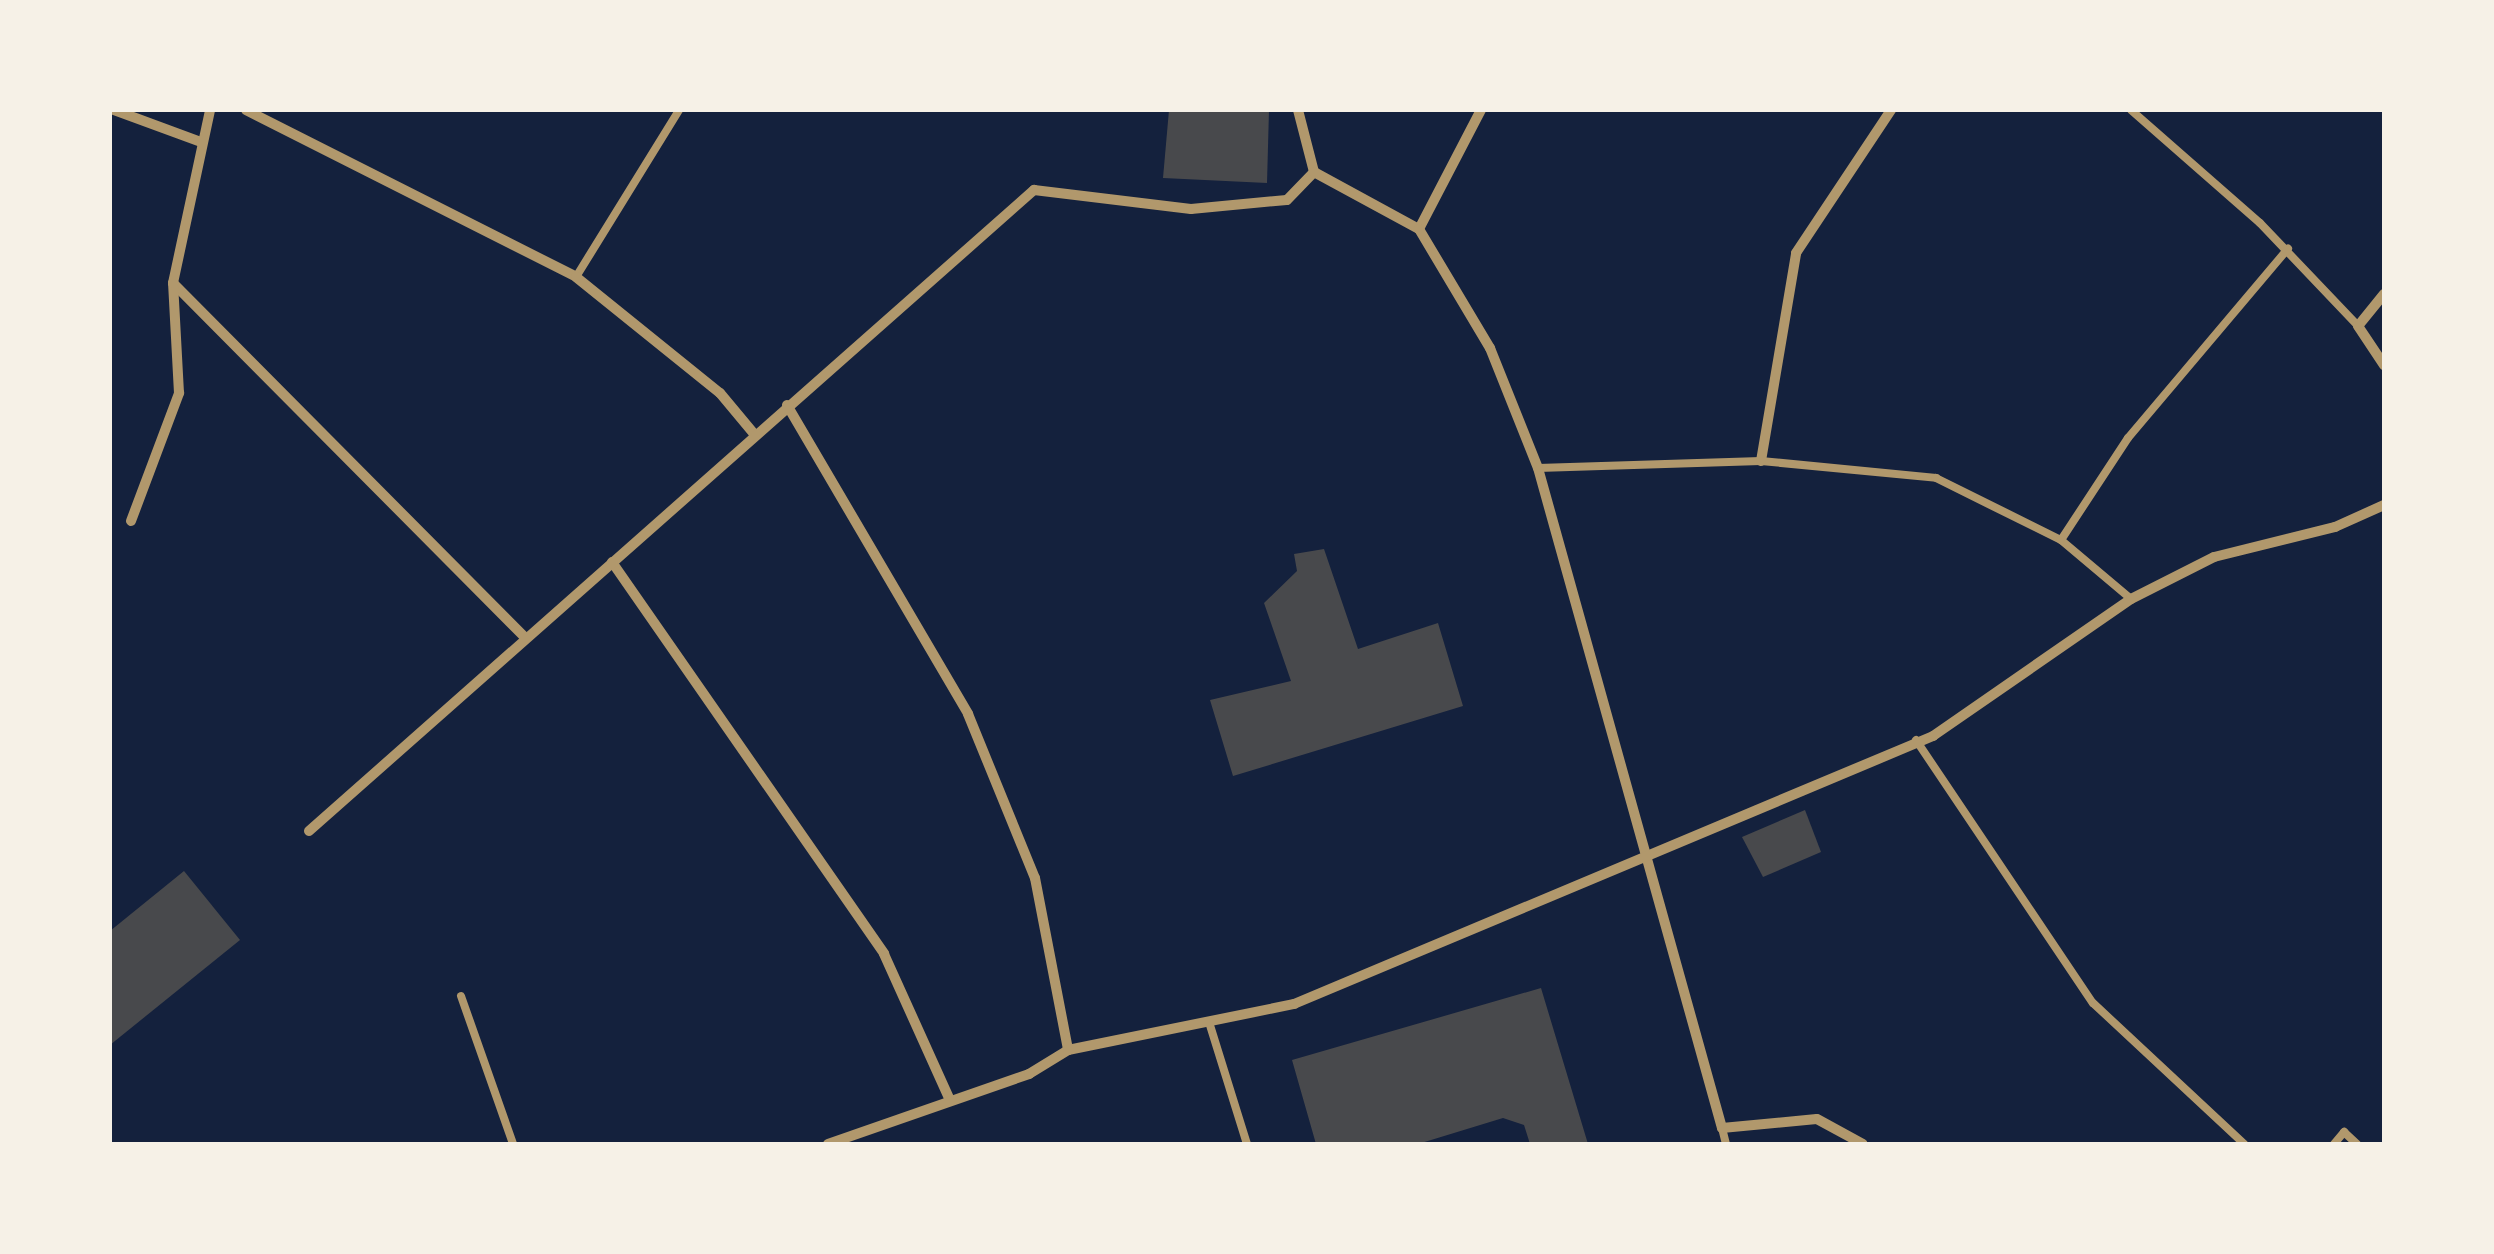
<!DOCTYPE html>
<html>
<head>
<meta charset="utf-8">
<style>
	body { margin:0 }
	#map { position:relative; width:2494px; height:1254px; overflow:hidden; background:#14213d; font-family:"PT Sans Narrow",sans-serif }
	div>[style] { position:absolute }
	[style*='--x'] { left:calc(var(--x)*1px); top:calc(var(--y)*1px); width:calc(var(--w)*1px); rotate:calc(var(--a)*1deg) }
	.building>* { inset:0; background:#48494c }
	.service>* { height:8px; margin:-4px; padding:0 4px; transform-origin:4px; border-radius:4px; background:#b1986c }
	.minor>* { height:10px; margin:-5px; padding:0 5px; transform-origin:5px; border-radius:5px; background:#b1986c }
	span { translate:-50% -50%; white-space:nowrap; text-align:center; line-height:1.15; -webkit-text-stroke:10px #f6f1e7; paint-order:stroke }
	.frame { position:absolute; inset:0; border:112px solid #f6f1e7; pointer-events:none }
</style>
</head>
<body>
<div id="map">
	<div class="building">
		<div style="clip-path:polygon(1169px 110px,1269px 110px,1267px 183px,1163px 178px)"></div>
		<div style="clip-path:polygon(1324px 549px,1358px 649px,1438px 623px,1463px 706px,1233px 776px,1210px 700px,1291px 681px,1264px 603px,1297px 571px,1294px 554px)"></div>
		<div style="clip-path:polygon(1805px 810px,1821px 852px,1763px 877px,1742px 837px)"></div>
		<div style="clip-path:polygon(184px 871px,240px 940px,110px 1045px,110px 931px)"></div>
		<div style="clip-path:polygon(1541px 988px,1588px 1144px,1530px 1144px,1524px 1125px,1503px 1118px,1418px 1144px,1316px 1144px,1292px 1060px)"></div>
	</div>
	<div class="service">
		<div style="--x:2131;--y:110;--w:171;--a:41.2"></div>
		<div style="--x:2260;--y:223;--w:142;--a:46.4"></div>
		<div style="--x:576;--y:277;--w:196;--a:-58.3"></div>
		<div style="--x:1538;--y:468;--w:223;--a:-1.8"></div>
		<div style="--x:1761;--y:461;--w:176;--a:5.5"></div>
		<div style="--x:1936;--y:478;--w:140;--a:26.4"></div>
		<div style="--x:2061;--y:540;--w:92;--a:40.1"></div>
		<div style="--x:2061;--y:540;--w:122;--a:-56.7"></div>
		<div style="--x:2128;--y:438;--w:248;--a:-49.8"></div>
		<div style="--x:1916;--y:740;--w:317;--a:56.1"></div>
		<div style="--x:2093;--y:1003;--w:207;--a:43"></div>
		<div style="--x:461;--y:996;--w:157;--a:70.6"></div>
		<div style="--x:1209;--y:1022;--w:128;--a:72.7"></div>
		<div style="--x:1722;--y:1128;--w:16;--a:76"></div>
		<div style="--x:2334;--y:1144;--w:16;--a:-50"></div>
		<div style="--x:2344;--y:1132;--w:18;--a:43"></div>
	</div>
	<div class="minor">
		<div style="--x:114;--y:110;--w:93;--a:20.2"></div>
		<div style="--x:246;--y:110;--w:370;--a:26.8"></div>
		<div style="--x:576;--y:277;--w:185;--a:38.9"></div>
		<div style="--x:720;--y:393;--w:55;--a:50.2"></div>
		<div style="--x:1298;--y:110;--w:64;--a:75.5"></div>
		<div style="--x:1419;--y:229;--w:134;--a:-62.5"></div>
		<div style="--x:173;--y:283;--w:500;--a:45.2"></div>
		<div style="--x:2384;--y:294;--w:41;--a:129.1"></div>
		<div style="--x:2358;--y:326;--w:47;--a:56.3"></div>
		<div style="--x:787;--y:405;--w:358;--a:59.6"></div>
		<div style="--x:968;--y:714;--w:177;--a:67.8"></div>
		<div style="--x:1035;--y:878;--w:175;--a:79.1"></div>
		<div style="--x:1761;--y:461;--w:211;--a:-80.4"></div>
		<div style="--x:1796;--y:253;--w:172;--a:-56.4"></div>
		<div style="--x:131;--y:521;--w:137;--a:-69.4"></div>
		<div style="--x:179;--y:393;--w:110;--a:-93.1"></div>
		<div style="--x:173;--y:283;--w:177;--a:-77.9"></div>
		<div style="--x:612;--y:562;--w:477;--a:55.2"></div>
		<div style="--x:884;--y:954;--w:160;--a:65.7"></div>
		<div style="--x:309;--y:831;--w:968;--a:-41.48"></div>
		<div style="--x:1034;--y:190;--w:158;--a:6.9"></div>
		<div style="--x:1191;--y:209;--w:96;--a:-5.4"></div>
		<div style="--x:1287;--y:200;--w:39;--a:-46"></div>
		<div style="--x:1314;--y:172;--w:119;--a:28.5"></div>
		<div style="--x:1419;--y:229;--w:139;--a:59.2"></div>
		<div style="--x:1490;--y:348;--w:129;--a:68.2"></div>
		<div style="--x:1538;--y:468;--w:685;--a:74.42"></div>
		<div style="--x:1722;--y:1128;--w:95;--a:-5.4"></div>
		<div style="--x:1817;--y:1119;--w:52;--a:28.5"></div>
		<div style="--x:828;--y:1144;--w:213;--a:-19.2"></div>
		<div style="--x:1029;--y:1074;--w:46;--a:-31.6"></div>
		<div style="--x:1068;--y:1050;--w:231;--a:-11.5"></div>
		<div style="--x:1294;--y:1004;--w:693;--a:-22.75"></div>
		<div style="--x:1933;--y:736;--w:241;--a:-34.7"></div>
		<div style="--x:2131;--y:599;--w:93;--a:-26.8"></div>
		<div style="--x:2214;--y:557;--w:125;--a:-13.9"></div>
		<div style="--x:2335;--y:527;--w:54;--a:-24.2"></div>
	</div>
	<div class="frame"></div>
</div>
</body>
</html>
